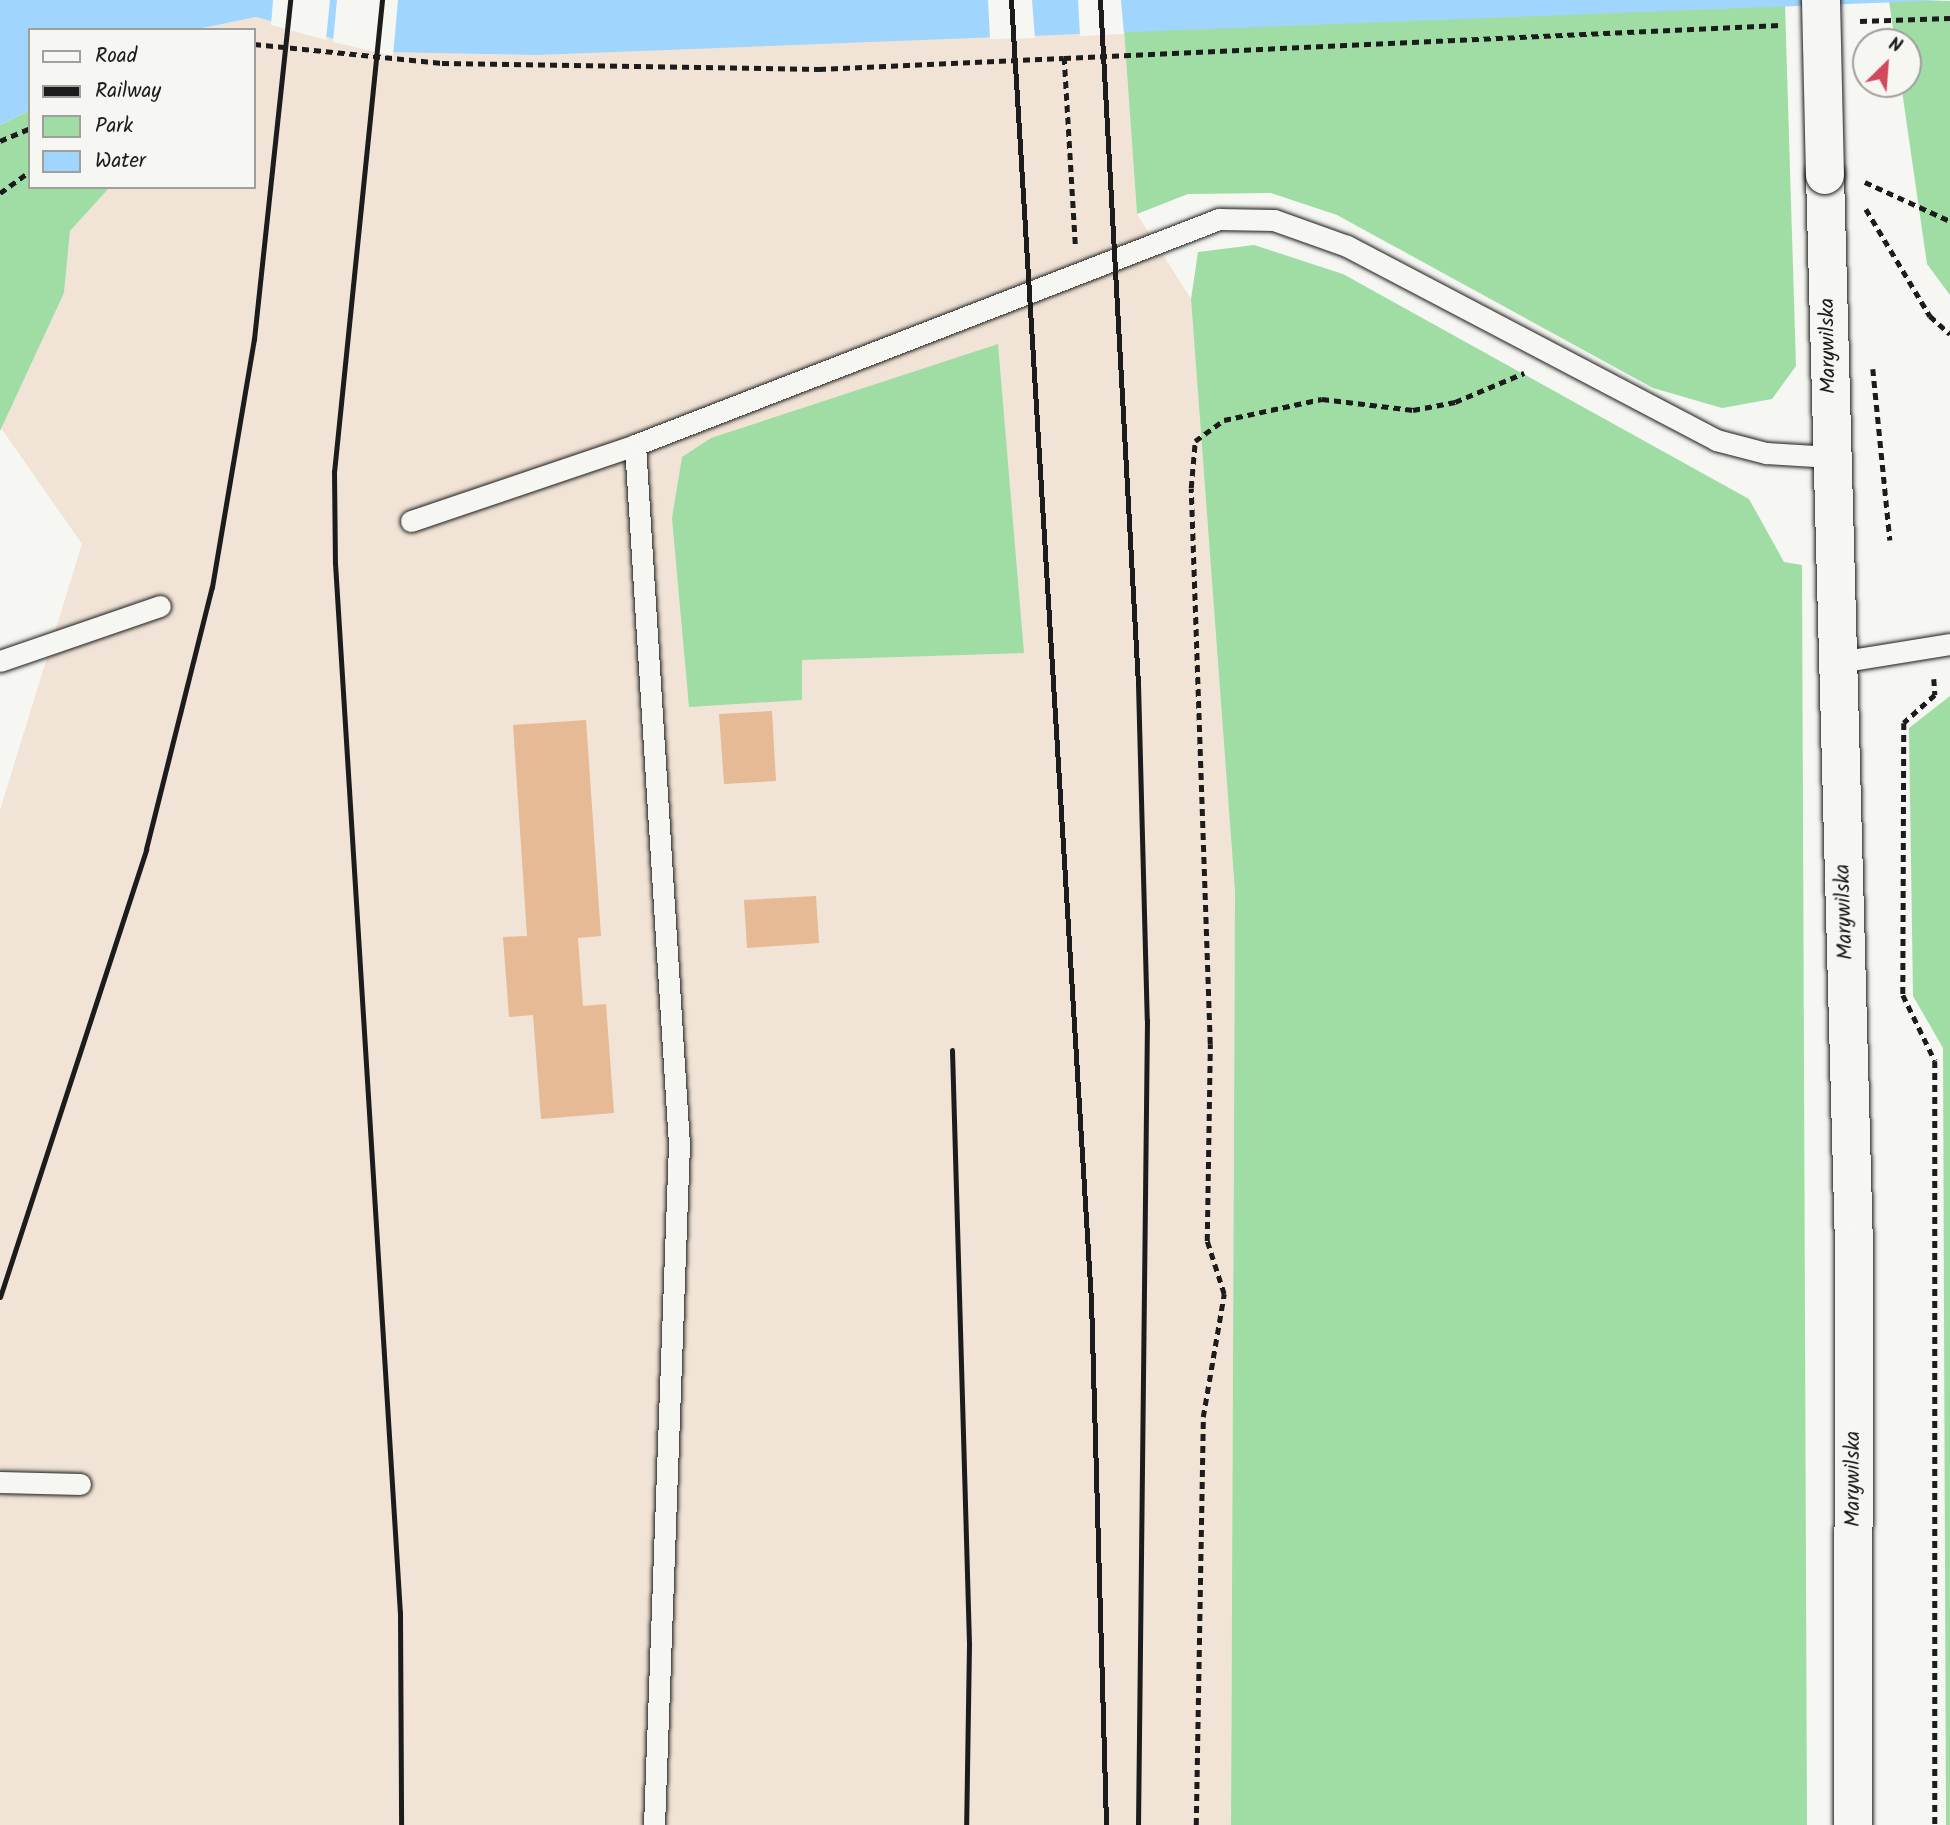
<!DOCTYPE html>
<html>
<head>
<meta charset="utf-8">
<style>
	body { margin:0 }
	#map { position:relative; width:1950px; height:1825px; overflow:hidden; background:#f6f6f2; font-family:Kalam,sans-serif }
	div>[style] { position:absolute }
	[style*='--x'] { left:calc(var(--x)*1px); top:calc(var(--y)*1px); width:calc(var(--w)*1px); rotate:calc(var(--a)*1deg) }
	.built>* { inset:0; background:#f1e4d6 }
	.green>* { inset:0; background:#9fdda5 }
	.water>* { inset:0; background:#a0d5fe }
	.pier>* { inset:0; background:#f6f6f2 }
	.building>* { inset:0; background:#e5ba95 }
	.path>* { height:4.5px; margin-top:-2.25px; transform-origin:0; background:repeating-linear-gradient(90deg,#1c1c1c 0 7px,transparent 0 12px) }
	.roads { filter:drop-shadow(0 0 2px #1c1c1c) drop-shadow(0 0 2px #1c1c1c) }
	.service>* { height:21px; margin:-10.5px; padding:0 10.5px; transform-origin:10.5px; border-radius:10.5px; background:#f6f6f2 }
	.secondary>* { height:38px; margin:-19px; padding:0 19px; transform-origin:19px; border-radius:19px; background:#f6f6f2 }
	.rail>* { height:5px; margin:-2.5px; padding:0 2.5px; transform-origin:2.5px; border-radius:2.5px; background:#1c1c1c }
	.bridges { filter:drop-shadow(0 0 2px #1c1c1c) drop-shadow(0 0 2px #1c1c1c) }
	.secondary-bridge>* { height:38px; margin:-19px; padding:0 19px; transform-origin:19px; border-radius:19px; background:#f6f6f2 }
	span { translate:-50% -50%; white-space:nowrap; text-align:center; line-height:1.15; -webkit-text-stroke:5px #f6f6f2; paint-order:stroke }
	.street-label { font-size:21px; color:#1c1c1c }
	.legend { position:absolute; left:28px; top:28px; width:228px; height:161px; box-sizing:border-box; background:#f6f6f2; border:2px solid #9f9f9c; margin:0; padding:9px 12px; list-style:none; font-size:21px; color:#1c1c1c }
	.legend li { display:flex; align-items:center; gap:14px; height:35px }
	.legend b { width:35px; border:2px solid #9f9f9c }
	.north { position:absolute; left:1852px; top:28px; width:70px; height:70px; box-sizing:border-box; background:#f6f6f2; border:2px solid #9f9f9c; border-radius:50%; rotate:25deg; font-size:19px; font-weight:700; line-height:28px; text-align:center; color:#1c1c1c }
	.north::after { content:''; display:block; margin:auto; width:24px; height:32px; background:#d1495b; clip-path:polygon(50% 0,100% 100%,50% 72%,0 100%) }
</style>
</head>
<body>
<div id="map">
	<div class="built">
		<div style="clip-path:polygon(256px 17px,381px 52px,538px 55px,1124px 30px,1137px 214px,1191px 299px,1235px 892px,1231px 1825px,0 1825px,0 810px,82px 544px,1px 428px,64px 293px,70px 231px,110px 187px,254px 187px,254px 30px,193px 30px)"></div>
	</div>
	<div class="green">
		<div style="clip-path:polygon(1889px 1px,1950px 1px,1950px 295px,1927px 264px,1901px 84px,1908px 84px,1908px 42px,1895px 42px)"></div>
		<div style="clip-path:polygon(1785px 5px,1796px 366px,1772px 399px,1722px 408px,1653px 388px,1337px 215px,1271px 193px,1188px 194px,1137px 214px,1124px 30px)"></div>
		<div style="clip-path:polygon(30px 110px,30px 187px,110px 187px,70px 231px,64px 293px,0 431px,0 125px)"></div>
		<div style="clip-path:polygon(1254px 245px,1343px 274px,1749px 499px,1784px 562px,1802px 565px,1807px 1825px,1231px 1825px,1235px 892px,1191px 299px,1198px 252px)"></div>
		<div style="clip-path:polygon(998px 344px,1024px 653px,802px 660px,802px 700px,689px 707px,672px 518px,682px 457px,711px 438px)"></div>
		<div style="clip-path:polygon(1950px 696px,1950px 1825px,1946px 1825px,1943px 1048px,1913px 996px,1909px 728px)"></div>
	</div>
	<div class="water">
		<div style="clip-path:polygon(0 0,1950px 0,538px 55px,381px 52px,256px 17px,193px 30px,30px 30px,30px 110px,0 125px)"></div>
	</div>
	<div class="pier">
		<div style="clip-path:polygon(273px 0,330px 0,326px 40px,271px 25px)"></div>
		<div style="clip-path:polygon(337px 0,398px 0,393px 56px,333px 42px)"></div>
		<div style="clip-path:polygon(988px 0,1032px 0,1035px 38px,990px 39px)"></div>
		<div style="clip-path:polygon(1078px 0,1121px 0,1124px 34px,1080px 36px)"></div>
	</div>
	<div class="building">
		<div style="clip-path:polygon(772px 711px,776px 781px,724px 784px,719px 714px)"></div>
		<div style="clip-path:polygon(586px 720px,601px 936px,578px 938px,583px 1006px,606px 1004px,614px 1113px,541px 1119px,533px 1015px,509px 1017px,503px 937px,527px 936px,513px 725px)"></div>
		<div style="clip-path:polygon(816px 896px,819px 943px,747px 948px,744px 900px)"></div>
	</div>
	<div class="path">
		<div style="--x:1860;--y:21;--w:90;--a:-1.9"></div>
		<div style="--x:254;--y:44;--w:189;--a:5.8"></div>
		<div style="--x:442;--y:63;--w:377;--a:0.9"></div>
		<div style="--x:819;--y:69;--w:245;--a:-2.6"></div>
		<div style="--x:0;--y:141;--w:33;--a:-23"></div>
		<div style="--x:1865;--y:182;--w:94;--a:24.6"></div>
		<div style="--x:0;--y:193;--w:37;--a:-36"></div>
		<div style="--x:1866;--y:209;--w:125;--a:59.1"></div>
		<div style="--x:1930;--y:316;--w:27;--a:42"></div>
		<div style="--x:1075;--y:244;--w:186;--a:-93.4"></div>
		<div style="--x:1064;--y:58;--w:719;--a:-2.63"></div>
		<div style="--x:1873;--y:369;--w:172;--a:84.3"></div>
		<div style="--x:1934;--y:679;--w:16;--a:86"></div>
		<div style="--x:1935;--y:695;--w:42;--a:137.9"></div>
		<div style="--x:1904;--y:723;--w:272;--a:90.2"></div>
		<div style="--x:1903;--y:995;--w:73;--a:64.1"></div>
		<div style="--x:1935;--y:1061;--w:764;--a:90"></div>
		<div style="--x:1196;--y:1825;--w:408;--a:-89"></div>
		<div style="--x:1203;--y:1417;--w:125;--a:-80.3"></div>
		<div style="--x:1224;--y:1294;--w:56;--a:-107.8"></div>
		<div style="--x:1207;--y:1241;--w:197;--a:-89.1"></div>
		<div style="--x:1210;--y:1044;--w:556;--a:-91.96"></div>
		<div style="--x:1191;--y:488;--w:47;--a:-85.1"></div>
		<div style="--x:1195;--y:441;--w:36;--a:-36"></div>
		<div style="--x:1224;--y:420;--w:100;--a:-12.1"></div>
		<div style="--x:1322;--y:399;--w:92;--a:6.9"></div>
		<div style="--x:1413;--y:410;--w:43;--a:-10.8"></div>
		<div style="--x:1455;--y:402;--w:75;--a:-22.8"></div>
	</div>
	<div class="roads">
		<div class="service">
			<div style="--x:635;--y:445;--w:700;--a:86.4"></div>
			<div style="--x:679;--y:1144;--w:681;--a:92.1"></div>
			<div style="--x:411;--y:521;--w:237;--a:-18.7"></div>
			<div style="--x:635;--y:445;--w:626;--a:-21.16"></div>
			<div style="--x:1219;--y:219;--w:55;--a:1"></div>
			<div style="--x:1274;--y:220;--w:77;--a:19.6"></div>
			<div style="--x:1347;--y:246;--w:417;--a:27.7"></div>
			<div style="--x:1716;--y:440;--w:52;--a:14.6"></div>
			<div style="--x:1766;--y:453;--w:65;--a:3.5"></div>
			<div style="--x:0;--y:661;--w:169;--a:-19"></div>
			<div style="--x:1839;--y:662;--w:112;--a:-9.2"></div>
			<div style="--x:0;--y:1482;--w:80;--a:1.4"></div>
		</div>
		<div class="secondary">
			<div style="--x:1825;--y:175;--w:1074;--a:88.45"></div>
			<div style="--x:1854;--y:1249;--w:576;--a:90.1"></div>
		</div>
	</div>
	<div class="rail">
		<div style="--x:382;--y:0;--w:473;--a:95.8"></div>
		<div style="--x:334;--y:471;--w:92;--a:89.4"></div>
		<div style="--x:335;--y:563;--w:1052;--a:86.46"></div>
		<div style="--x:400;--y:1613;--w:212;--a:89.7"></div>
		<div style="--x:1011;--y:0;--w:1302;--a:86.48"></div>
		<div style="--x:1091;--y:1300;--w:525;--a:88.36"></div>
		<div style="--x:1100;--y:0;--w:685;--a:86.82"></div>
		<div style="--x:1138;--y:684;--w:336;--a:88.5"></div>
		<div style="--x:1147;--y:1020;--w:805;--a:90.64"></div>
		<div style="--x:952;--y:1050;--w:594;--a:88.36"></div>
		<div style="--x:969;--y:1644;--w:181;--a:90.9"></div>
		<div style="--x:0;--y:1297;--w:471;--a:-71.9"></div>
		<div style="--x:146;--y:849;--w:270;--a:-75.9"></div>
		<div style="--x:212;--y:587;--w:252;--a:-80.4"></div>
		<div style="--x:254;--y:339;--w:341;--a:-83.9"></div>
	</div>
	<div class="bridges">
		<div class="secondary-bridge">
			<div style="--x:1821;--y:0;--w:175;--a:88.7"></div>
		</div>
	</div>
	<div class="street-label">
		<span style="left:1829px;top:346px;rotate:-91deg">Marywilska</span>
		<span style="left:1845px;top:912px;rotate:-92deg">Marywilska</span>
		<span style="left:1854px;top:1479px;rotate:-90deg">Marywilska</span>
	</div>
	<ul class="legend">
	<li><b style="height:9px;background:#f6f6f2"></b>Road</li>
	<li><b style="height:9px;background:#1c1c1c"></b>Railway</li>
	<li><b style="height:19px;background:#9fdda5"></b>Park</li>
	<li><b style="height:19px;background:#a0d5fe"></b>Water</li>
	</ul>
	<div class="north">N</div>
</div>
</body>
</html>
